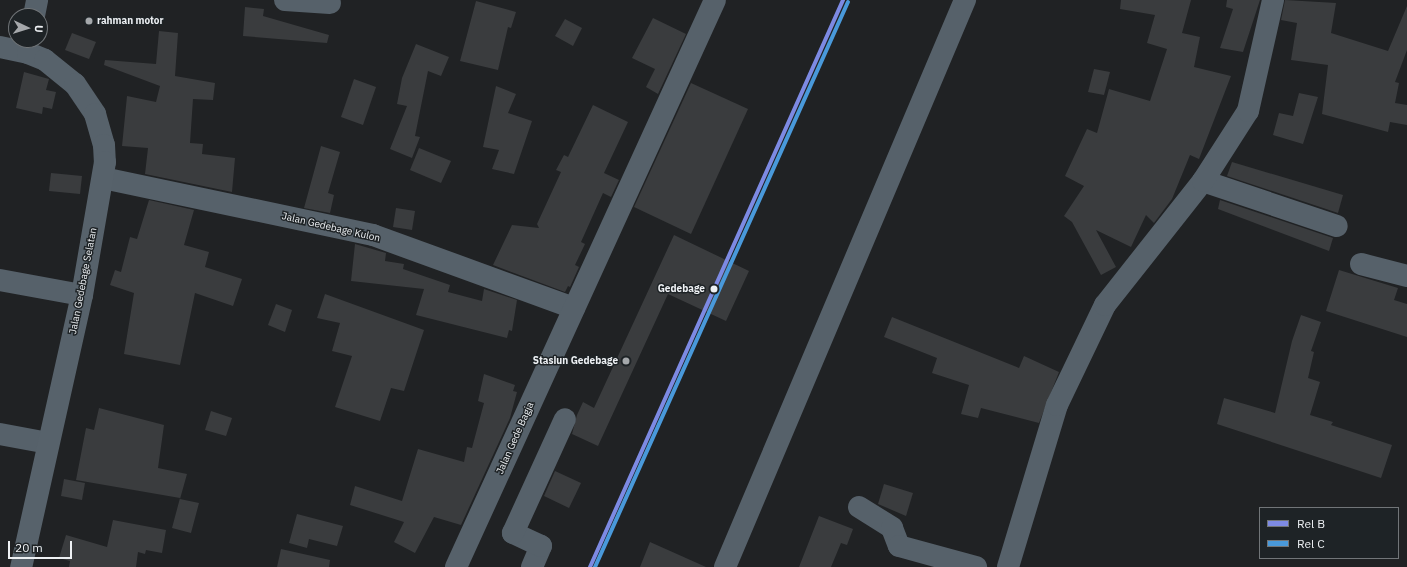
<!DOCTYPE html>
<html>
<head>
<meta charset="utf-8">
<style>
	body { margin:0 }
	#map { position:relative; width:1407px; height:567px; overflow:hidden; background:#202224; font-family:"IBM Plex Sans",sans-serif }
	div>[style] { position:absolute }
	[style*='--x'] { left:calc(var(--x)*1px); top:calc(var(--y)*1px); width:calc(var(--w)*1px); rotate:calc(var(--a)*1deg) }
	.building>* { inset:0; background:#3a3c3e }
	.minor>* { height:22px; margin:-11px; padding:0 11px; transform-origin:11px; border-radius:11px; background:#56616a }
	.major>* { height:22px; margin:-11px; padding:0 11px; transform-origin:11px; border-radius:11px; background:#57626b }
	.rail-1>* { height:4px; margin:-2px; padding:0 2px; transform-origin:2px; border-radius:2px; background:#7d8ae3 }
	.rail-2>* { height:4px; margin:-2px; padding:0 2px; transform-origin:2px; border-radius:2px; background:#4999da }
	.dots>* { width:11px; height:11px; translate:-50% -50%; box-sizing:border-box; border:2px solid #1e2326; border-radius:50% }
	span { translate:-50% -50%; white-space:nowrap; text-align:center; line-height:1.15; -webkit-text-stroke:3px #1e2326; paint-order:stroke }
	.poi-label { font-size:10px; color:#edf0f3; font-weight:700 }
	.left { translate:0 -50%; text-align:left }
	.right { translate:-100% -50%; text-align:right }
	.street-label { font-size:10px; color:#edf0f3 }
	.stop-label { font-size:10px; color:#edf0f3; font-weight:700 }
	.legend { position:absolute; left:1259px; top:507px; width:140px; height:52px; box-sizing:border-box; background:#1e2326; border:1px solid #717578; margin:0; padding:5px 7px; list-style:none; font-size:12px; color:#edf0f3 }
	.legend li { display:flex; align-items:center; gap:8px; height:20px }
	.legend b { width:20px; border:1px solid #717578 }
	.north { position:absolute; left:8px; top:8px; width:40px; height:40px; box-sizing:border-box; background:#1e2326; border:1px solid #717578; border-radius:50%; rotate:94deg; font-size:11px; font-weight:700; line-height:16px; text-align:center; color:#edf0f3 }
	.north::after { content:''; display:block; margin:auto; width:14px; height:18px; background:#a5a8ab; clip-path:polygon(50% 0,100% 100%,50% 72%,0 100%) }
	.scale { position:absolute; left:8px; top:541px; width:64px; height:18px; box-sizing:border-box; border:2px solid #edf0f3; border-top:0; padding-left:5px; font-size:12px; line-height:14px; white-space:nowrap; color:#edf0f3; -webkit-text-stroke:3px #1e2326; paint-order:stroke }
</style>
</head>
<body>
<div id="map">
	<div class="building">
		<div style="clip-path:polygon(1121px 0,1191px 0,1182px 33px,1200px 37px,1194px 67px,1231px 76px,1199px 159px,1190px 155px,1172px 199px,1154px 223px,1146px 215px,1131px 247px,1096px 230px,1116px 267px,1101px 275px,1072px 222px,1064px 216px,1084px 186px,1065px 176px,1087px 129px,1097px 133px,1109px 89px,1150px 101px,1167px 49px,1147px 43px,1155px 15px,1120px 9px)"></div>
		<div style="clip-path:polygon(1227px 0,1260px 0,1243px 52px,1220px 48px,1233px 9px,1226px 7px)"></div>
		<div style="clip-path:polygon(1285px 0,1336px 3px,1331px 33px,1388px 51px,1407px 6px,1407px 50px,1395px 82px,1399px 83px,1395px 103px,1407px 105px,1407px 125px,1390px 122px,1388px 132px,1322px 114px,1328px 65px,1291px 60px,1297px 23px,1281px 20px)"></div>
		<div style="clip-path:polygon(476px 1px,516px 12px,511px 28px,508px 27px,498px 70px,460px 61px)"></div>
		<div style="clip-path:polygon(245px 7px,264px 9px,263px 16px,329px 35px,327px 43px,243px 36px)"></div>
		<div style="clip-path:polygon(653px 18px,686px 34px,658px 94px,646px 87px,655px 69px,632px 58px)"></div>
		<div style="clip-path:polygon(565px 19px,582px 28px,573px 46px,555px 36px)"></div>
		<div style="clip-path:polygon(159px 31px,178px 33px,175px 76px,215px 83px,213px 100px,193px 99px,190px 143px,203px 144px,202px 154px,235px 158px,232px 192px,145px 174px,148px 148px,122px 146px,127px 96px,156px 102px,160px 86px,104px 65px,105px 60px,156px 64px)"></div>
		<div style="clip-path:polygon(72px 33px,96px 42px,89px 59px,65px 50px)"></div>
		<div style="clip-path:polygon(416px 44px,449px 57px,441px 76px,428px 71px,415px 136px,420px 137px,412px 158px,390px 149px,407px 106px,397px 104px,402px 78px)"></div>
		<div style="clip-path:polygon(1094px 69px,1110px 72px,1104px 95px,1088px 92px)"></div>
		<div style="clip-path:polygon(24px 72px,49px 79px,46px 90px,56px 92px,52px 109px,43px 107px,42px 114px,16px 108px)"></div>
		<div style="clip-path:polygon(354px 79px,376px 87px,363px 125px,341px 117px)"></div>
		<div style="clip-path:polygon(691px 83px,748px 109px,691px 234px,634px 207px)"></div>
		<div style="clip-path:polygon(496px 86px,516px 94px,508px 113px,532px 121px,514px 174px,492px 169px,499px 150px,483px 147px)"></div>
		<div style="clip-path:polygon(1299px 93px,1318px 97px,1303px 144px,1273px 135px,1279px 113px,1293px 116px)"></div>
		<div style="clip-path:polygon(593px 105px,628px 122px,604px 173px,619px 180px,611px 197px,603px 193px,581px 242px,585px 244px,575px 265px,579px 267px,570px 287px,568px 286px,565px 292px,493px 265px,512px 225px,539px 228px,537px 224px,561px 172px,556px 170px,564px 155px,568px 157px)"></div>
		<div style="clip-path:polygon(321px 146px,340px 152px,328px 193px,334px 195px,330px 213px,304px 208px)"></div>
		<div style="clip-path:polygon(419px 148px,451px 161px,441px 183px,410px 170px)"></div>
		<div style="clip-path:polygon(1232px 162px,1343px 195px,1338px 213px,1227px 176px)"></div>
		<div style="clip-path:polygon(51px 173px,82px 176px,80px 194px,49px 191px)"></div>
		<div style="clip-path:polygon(149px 200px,194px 210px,184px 245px,209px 252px,205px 267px,242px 279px,233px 306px,195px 293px,180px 365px,124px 354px,134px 293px,110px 285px,115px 270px,121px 272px,130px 237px,137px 239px)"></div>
		<div style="clip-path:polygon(1220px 200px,1333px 238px,1329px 251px,1218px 209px)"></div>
		<div style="clip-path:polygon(396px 208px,415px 211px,412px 230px,393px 227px)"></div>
		<div style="clip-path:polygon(674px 235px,749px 271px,726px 321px,668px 294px,598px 446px,572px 434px,577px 415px,583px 402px,594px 408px)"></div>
		<div style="clip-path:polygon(355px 244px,386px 253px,385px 261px,404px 264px,403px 269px,450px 285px,448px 292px,482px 301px,484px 289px,517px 300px,512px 331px,509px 330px,507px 338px,416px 315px,424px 289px,351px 281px)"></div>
		<div style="clip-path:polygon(1339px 270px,1398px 288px,1394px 300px,1407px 304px,1407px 337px,1326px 311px)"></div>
		<div style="clip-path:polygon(325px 294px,424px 330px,404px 391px,391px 388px,380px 421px,335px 407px,352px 356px,332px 351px,340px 323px,317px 318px)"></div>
		<div style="clip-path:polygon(276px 304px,292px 310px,285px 332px,268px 325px)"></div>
		<div style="clip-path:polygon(1301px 315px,1321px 322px,1311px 351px,1314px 352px,1308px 378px,1320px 382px,1310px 415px,1333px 422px,1331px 425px,1392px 445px,1381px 478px,1217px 424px,1224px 398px,1275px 413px,1292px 341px)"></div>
		<div style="clip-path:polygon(892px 317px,1019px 368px,1024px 356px,1059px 372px,1039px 423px,981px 408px,978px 418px,961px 414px,969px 385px,932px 373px,937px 358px,884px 337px)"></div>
		<div style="clip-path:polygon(484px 374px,515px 385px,513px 391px,517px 392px,510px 418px,461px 525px,434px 517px,415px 553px,394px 542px,404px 522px,350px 505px,355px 486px,402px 501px,418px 449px,464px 462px,467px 447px,472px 448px,484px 403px,478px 401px)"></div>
		<div style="clip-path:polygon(99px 408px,164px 425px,158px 468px,187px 474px,180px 499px,199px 503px,191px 533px,172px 528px,180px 498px,76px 480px,86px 428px,94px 430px)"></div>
		<div style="clip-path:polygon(211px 411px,232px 418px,226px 436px,205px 430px)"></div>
		<div style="clip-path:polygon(555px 471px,581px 483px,569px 508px,544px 496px)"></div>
		<div style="clip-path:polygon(64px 479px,85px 483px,82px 500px,61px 496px)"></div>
		<div style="clip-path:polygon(884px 484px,913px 493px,906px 516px,878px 504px)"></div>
		<div style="clip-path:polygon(297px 514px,343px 526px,337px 546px,309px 539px,307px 548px,289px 543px)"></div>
		<div style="clip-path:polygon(819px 516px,853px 529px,847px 545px,841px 543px,831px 567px,799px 567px)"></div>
		<div style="clip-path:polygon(113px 520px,166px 530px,162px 553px,146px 550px,145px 554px,138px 552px,136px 567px,69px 567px,70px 561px,59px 558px,66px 535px,107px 547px)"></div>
		<div style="clip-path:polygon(650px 542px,706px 567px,640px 567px)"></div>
		<div style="clip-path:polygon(281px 549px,330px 560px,329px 567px,277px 567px)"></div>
	</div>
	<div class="minor">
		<div style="--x:285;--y:0;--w:45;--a:3.8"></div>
		<div style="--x:34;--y:16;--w:16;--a:-79"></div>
		<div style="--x:103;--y:178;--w:276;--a:11.9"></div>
		<div style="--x:373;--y:235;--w:214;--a:20"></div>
		<div style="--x:1203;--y:181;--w:141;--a:18.6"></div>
		<div style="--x:1361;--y:264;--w:48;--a:14.6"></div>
		<div style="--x:0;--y:280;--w:83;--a:10.4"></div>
		<div style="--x:0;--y:434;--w:49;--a:10.6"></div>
		<div style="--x:859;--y:507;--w:39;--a:32"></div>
		<div style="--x:892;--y:528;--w:19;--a:69"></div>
		<div style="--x:899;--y:546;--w:80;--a:15.3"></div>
		<div style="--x:456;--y:567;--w:623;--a:-65.45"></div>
		<div style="--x:532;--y:567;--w:23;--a:-67"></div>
		<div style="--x:541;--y:546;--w:31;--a:-155"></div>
		<div style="--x:513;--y:533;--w:125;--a:-65.5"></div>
		<div style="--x:725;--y:567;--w:616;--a:-67.06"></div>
		<div style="--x:1008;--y:567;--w:169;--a:-73.2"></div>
		<div style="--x:1057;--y:405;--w:111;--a:-64.4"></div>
		<div style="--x:1105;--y:305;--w:158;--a:-51.7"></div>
		<div style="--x:1203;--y:181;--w:83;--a:-57.3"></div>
		<div style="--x:1248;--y:111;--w:114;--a:-77.3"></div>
	</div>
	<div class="major">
		<div style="--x:0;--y:47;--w:29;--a:12"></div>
		<div style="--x:28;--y:53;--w:18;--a:22"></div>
		<div style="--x:45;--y:60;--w:38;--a:39"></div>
		<div style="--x:75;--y:84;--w:36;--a:56"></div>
		<div style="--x:95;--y:114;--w:32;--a:74"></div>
		<div style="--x:104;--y:145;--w:17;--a:87"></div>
		<div style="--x:105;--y:162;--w:135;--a:99.8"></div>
		<div style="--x:82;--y:295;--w:279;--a:102.6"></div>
	</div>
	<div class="rail-1">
		<div style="--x:590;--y:567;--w:621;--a:-65.95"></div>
	</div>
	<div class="rail-2">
		<div style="--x:595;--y:567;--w:619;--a:-65.88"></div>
	</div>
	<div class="dots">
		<div style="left:89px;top:21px;background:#a5a8ab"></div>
		<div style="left:714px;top:289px;background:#edf0f3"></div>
		<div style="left:626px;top:361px;background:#a5a8ab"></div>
	</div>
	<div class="poi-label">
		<span class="left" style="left:97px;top:21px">rahman motor</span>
		<span class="right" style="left:618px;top:361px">Stasiun Gedebage</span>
	</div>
	<div class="street-label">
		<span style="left:331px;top:227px;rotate:13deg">Jalan Gedebage Kulon</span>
		<span style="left:83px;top:281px;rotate:-79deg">Jalan Gedebage Selatan</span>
		<span style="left:515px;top:438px;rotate:-66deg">Jalan Gede Bagja</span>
	</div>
	<div class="stop-label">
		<span class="right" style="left:705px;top:289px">Gedebage</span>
	</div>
	<ul class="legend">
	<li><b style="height:5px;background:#7d8ae3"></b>Rel B</li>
	<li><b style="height:5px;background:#4999da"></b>Rel C</li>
	</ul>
	<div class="north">U</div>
	<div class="scale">20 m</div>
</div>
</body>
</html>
